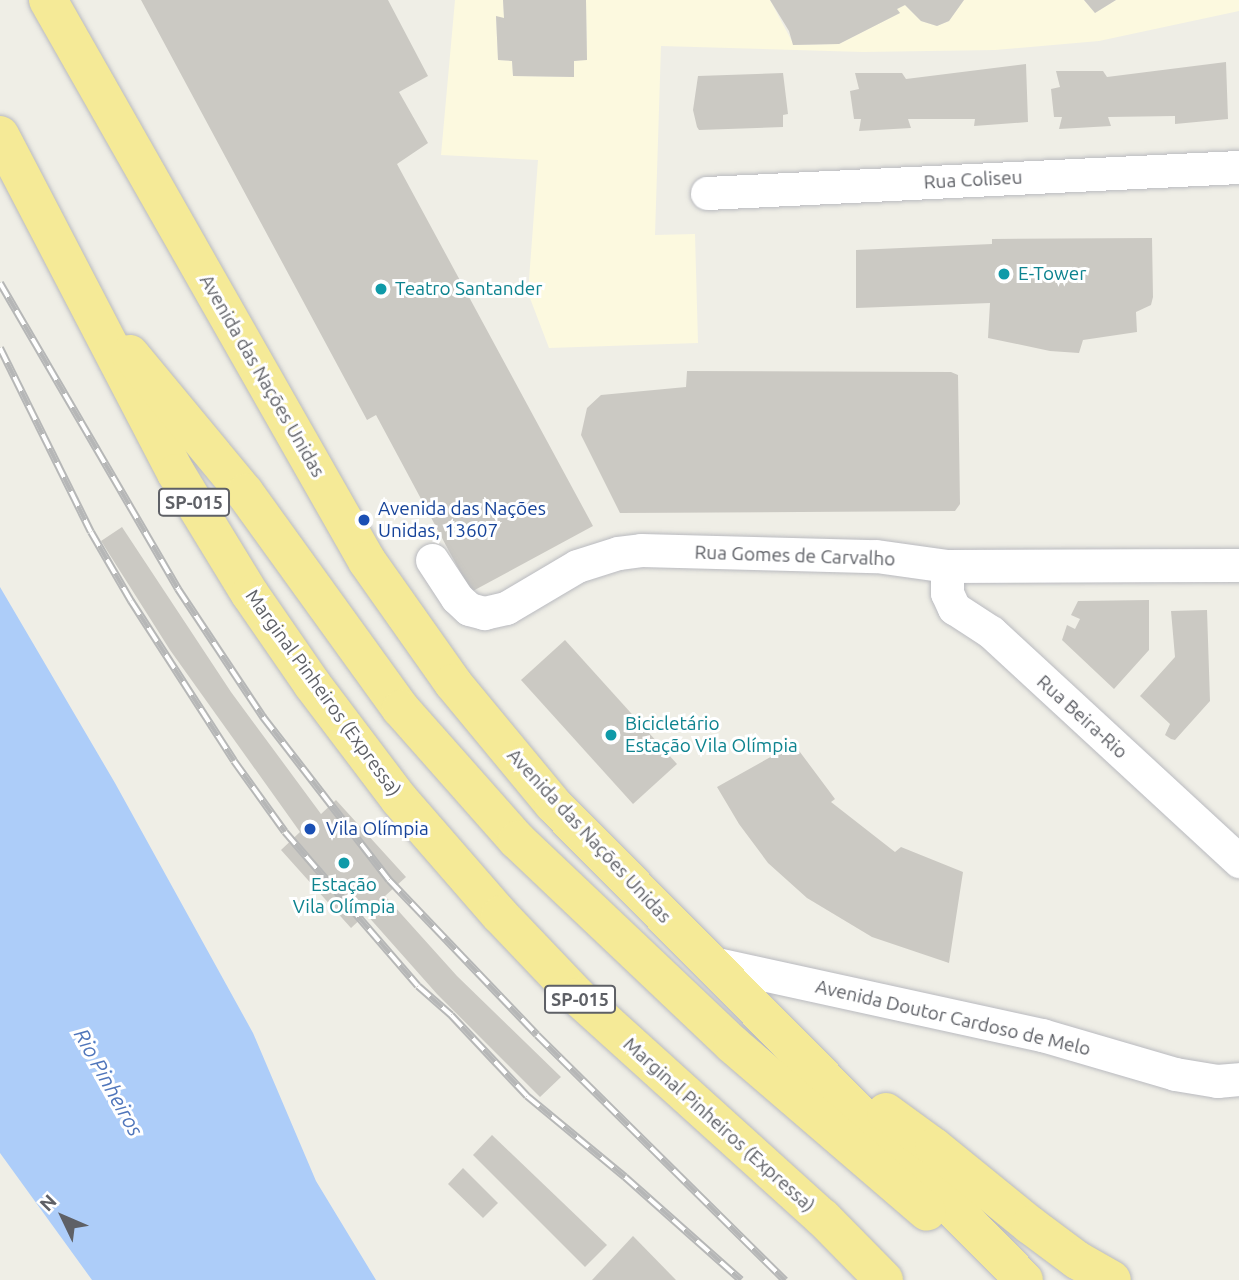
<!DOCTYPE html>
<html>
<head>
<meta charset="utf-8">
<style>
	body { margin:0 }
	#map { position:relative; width:1239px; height:1280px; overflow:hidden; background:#efeee6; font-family:Ubuntu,sans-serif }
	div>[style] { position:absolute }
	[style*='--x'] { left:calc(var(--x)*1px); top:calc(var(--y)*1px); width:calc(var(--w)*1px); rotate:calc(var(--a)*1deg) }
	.commercial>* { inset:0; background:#fcf9df }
	.water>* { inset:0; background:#adcdf9 }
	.building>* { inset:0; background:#cbc9c3 }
	.roads { filter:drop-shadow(0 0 2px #b9babf) drop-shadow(0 0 2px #b9babf) }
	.minor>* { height:33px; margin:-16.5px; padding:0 16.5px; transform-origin:16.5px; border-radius:16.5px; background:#fff }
	.highway>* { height:38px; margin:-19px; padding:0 19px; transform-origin:19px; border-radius:19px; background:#f5ea97 }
	.rail>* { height:8px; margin-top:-4px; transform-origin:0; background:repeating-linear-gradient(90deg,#fff 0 16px,#b6b7b7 0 32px); box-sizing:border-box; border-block:2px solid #b6b7b7 }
	.dots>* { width:19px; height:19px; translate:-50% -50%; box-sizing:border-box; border:4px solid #fff; border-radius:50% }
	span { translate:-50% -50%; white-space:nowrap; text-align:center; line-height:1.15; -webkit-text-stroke:6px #fff; paint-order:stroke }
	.shield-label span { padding:2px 5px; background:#fff; border:2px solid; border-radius:5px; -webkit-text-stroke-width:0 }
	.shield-label { font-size:18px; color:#5e6066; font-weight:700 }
	.street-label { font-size:19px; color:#5e6066 }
	.culture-label { font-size:19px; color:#0d838f }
	.left { translate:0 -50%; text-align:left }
	.transit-label { font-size:19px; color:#164399 }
	.water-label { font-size:21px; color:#5076bb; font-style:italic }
	.north { position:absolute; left:28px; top:1182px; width:70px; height:70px; -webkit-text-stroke:5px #fff; paint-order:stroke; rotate:314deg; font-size:19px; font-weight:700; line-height:28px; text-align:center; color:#5e6066 }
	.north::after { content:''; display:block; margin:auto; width:24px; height:32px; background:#5e6066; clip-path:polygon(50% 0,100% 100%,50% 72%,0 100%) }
</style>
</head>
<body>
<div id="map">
	<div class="commercial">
		<div style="clip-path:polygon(455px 0,503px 0,504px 18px,496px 17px,498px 60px,512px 61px,513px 76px,573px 77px,574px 61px,587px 59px,586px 0,770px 0,794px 45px,839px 44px,900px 13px,897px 9px,905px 5px,921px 21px,937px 26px,949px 21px,964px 0,1084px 0,1095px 13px,1116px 0,1239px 0,1239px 11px,1099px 41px,995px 50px,863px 52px,661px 46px,655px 235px,695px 234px,698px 343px,549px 348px,528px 293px,538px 160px,441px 155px)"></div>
	</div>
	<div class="water">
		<div style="clip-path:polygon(0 587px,115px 783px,253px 1033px,316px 1181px,376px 1280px,92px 1280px,0 1153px)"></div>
	</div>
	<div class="building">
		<div style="clip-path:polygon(141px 0,388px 0,428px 76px,399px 92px,428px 143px,397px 164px,593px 526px,471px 592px,376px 415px,367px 420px)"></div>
		<div style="clip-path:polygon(503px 0,586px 0,587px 60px,574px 61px,574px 77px,513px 76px,512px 61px,498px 60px,496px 16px,504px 18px)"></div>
		<div style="clip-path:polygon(770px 0,964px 0,949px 21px,937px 26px,921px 21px,905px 5px,897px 9px,900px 13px,839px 44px,793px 45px,789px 31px)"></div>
		<div style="clip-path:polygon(1084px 0,1116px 0,1095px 13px)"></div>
		<div style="clip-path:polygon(1226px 62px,1228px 119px,1175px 124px,1175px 116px,1108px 117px,1111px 126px,1059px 129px,1062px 117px,1054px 117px,1051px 89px,1060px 87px,1056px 71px,1103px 71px,1107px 77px)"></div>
		<div style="clip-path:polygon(1026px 64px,1028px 122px,974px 126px,975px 119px,908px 119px,911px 128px,859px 131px,861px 119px,854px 119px,850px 91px,859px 89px,855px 73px,902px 73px,906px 79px)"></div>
		<div style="clip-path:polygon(783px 73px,788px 114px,783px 115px,783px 127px,699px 130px,697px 127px,693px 110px,698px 76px)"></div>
		<div style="clip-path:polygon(1152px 238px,1153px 297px,1151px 305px,1136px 312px,1137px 332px,1083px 340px,1079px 353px,1050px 351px,988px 338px,990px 303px,856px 308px,856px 250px,992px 244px,992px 239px)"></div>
		<div style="clip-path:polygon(687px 371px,951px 372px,958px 375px,960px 504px,955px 511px,620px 513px,581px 435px,587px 408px,601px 395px,686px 387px)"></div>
		<div style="clip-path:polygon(122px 527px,231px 692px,321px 814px,336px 800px,406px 877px,385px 896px,457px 976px,561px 1077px,540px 1097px,437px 994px,366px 914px,351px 928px,281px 850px,300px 832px,170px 650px,101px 541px)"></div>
		<div style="clip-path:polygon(1149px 600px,1149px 650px,1114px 689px,1062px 640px,1067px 625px,1075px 629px,1080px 619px,1071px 615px,1078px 601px)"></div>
		<div style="clip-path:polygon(1207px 610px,1210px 701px,1175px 740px,1171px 739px,1165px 735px,1170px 724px,1140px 696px,1175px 657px,1171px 611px)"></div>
		<div style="clip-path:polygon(565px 640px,677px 764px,633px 804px,521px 680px)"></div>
		<div style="clip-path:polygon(794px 744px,835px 799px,831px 802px,895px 852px,901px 847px,963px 872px,949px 963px,872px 937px,807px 898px,768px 863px,739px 824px,717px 787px)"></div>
		<div style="clip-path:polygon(492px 1135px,607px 1245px,585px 1267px,473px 1155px)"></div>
		<div style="clip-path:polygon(463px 1168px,498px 1203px,483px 1218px,448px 1184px)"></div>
		<div style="clip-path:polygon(633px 1236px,676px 1280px,592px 1280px)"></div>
	</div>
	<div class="roads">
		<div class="minor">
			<div style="--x:707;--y:193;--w:533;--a:-2.8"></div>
			<div style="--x:432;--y:560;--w:45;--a:56.7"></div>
			<div style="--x:457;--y:598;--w:16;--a:43"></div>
			<div style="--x:469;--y:609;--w:16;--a:15"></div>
			<div style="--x:484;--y:613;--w:23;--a:-13"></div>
			<div style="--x:506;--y:608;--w:82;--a:-30.6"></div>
			<div style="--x:577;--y:566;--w:43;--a:-17.6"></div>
			<div style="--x:618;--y:553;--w:23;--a:-7"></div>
			<div style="--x:641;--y:550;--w:235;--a:1.5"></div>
			<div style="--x:876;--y:556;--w:72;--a:8"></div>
			<div style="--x:947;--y:566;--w:292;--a:-0.2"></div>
			<div style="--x:947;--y:566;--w:27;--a:90"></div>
			<div style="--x:947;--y:593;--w:17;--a:65"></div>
			<div style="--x:954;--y:608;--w:44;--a:33"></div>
			<div style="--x:991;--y:632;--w:338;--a:42.7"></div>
			<div style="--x:707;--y:962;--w:343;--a:12.3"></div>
			<div style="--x:1042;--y:1035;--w:139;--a:16.3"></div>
			<div style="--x:1175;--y:1074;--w:43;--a:9.5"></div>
			<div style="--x:1217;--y:1081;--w:22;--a:-5"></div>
		</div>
		<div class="highway">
			<div style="--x:48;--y:0;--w:645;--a:60.38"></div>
			<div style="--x:367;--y:561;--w:149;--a:54.8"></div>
			<div style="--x:453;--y:683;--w:158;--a:50.4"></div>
			<div style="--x:554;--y:805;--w:668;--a:45.3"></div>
			<div style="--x:0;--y:135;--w:381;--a:62.5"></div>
			<div style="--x:176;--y:473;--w:142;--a:58.6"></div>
			<div style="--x:250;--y:594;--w:109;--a:55.4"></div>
			<div style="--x:312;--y:684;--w:144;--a:52.9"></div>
			<div style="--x:399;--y:799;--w:154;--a:49"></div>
			<div style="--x:500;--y:915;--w:113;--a:46.4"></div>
			<div style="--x:578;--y:997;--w:330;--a:42.1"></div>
			<div style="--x:823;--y:1218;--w:87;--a:45.5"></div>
			<div style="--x:130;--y:354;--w:180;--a:50.4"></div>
			<div style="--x:245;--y:493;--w:266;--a:54.2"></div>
			<div style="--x:401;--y:709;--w:175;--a:48.5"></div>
			<div style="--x:517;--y:840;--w:296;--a:43.5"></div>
			<div style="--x:732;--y:1044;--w:257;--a:40.7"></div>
			<div style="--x:886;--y:1112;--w:59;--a:36.1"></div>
			<div style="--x:934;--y:1147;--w:124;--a:39.1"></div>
			<div style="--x:1030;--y:1225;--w:59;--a:36.7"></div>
			<div style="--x:1077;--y:1260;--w:40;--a:29.7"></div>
		</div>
	</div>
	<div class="rail">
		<div style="--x:0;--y:283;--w:354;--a:59.8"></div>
		<div style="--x:178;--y:589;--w:154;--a:56.4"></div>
		<div style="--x:263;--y:717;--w:206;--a:52.3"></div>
		<div style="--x:389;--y:880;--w:214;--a:46.3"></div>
		<div style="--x:537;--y:1035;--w:349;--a:44.7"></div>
		<div style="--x:0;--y:348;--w:205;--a:63.7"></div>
		<div style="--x:91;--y:532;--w:80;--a:59.9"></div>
		<div style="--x:131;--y:601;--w:190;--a:57.2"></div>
		<div style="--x:234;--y:761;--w:87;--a:54.3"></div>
		<div style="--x:285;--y:832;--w:203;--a:49.2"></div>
		<div style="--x:418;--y:986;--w:44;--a:41.3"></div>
		<div style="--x:451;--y:1015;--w:111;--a:46.8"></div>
		<div style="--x:527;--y:1096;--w:127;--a:39.6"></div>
		<div style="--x:625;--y:1177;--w:155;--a:41.6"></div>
	</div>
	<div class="dots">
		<div style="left:1004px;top:274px;background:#0f9aa8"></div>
		<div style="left:381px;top:289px;background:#0f9aa8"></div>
		<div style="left:364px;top:520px;background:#1a4fb4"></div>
		<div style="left:611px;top:735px;background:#0f9aa8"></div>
		<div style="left:310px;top:829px;background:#1a4fb4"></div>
		<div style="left:344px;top:863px;background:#0f9aa8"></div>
	</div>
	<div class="shield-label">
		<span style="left:194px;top:502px">SP-015</span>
		<span style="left:580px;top:999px">SP-015</span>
	</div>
	<div class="street-label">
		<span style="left:973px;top:180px;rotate:-3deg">Rua Coliseu</span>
		<span style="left:262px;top:376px;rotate:60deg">Avenida das Nações Unidas</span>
		<span style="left:795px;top:556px;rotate:2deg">Rua Gomes de Carvalho</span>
		<span style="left:323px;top:693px;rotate:54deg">Marginal Pinheiros (Expressa)</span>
		<span style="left:1082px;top:717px;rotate:42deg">Rua Beira-Rio</span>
		<span style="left:589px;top:836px;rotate:47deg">Avenida das Nações Unidas</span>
		<span style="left:953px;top:1018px;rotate:13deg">Avenida Doutor Cardoso de Melo</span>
		<span style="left:719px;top:1125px;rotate:42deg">Marginal Pinheiros (Expressa)</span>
	</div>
	<div class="culture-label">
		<span class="left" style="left:1018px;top:274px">E-Tower</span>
		<span class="left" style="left:395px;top:289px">Teatro Santander</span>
		<span class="left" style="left:625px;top:735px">Bicicletário<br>Estação Vila Olímpia</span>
		<span style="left:344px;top:896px">Estação<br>Vila Olímpia</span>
	</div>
	<div class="transit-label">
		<span class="left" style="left:378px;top:520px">Avenida das Nações<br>Unidas, 13607</span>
		<span class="left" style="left:326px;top:829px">Vila Olímpia</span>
	</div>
	<div class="water-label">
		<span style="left:109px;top:1082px;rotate:61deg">Rio Pinheiros</span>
	</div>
	<div class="north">N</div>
</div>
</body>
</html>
